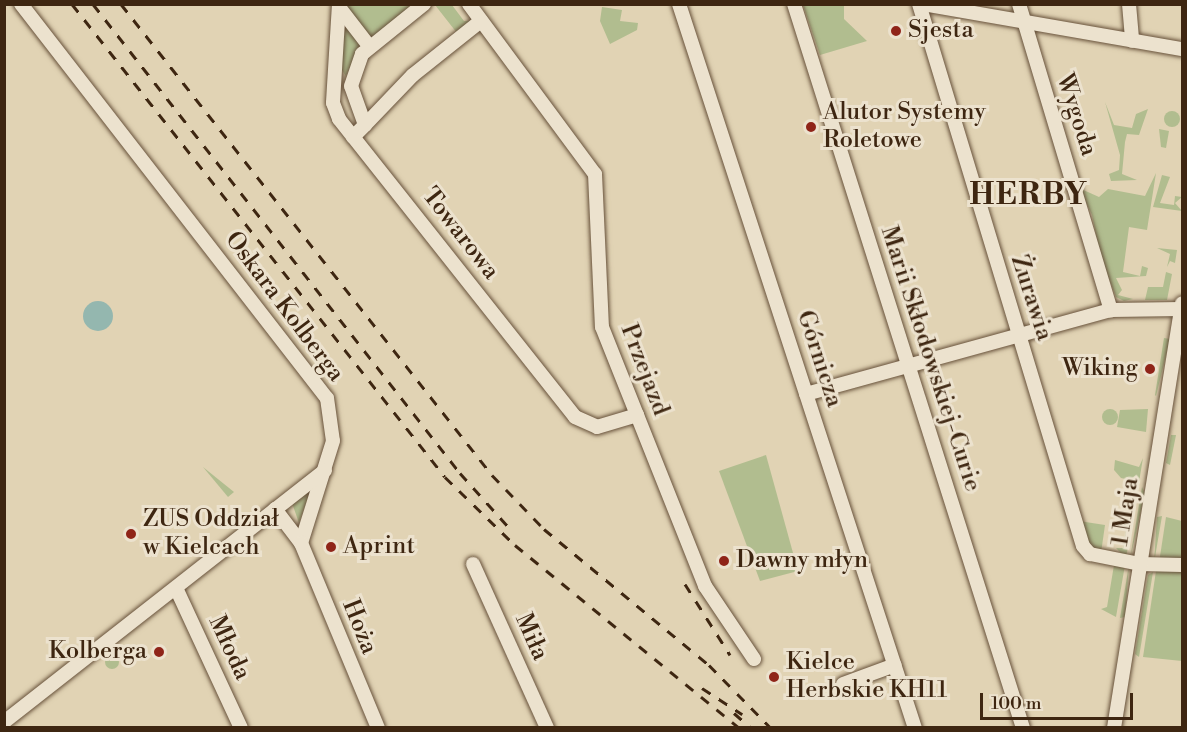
<!DOCTYPE html>
<html>
<head>
<meta charset="utf-8">
<style>
	body { margin:0 }
	#map { position:relative; width:1187px; height:732px; overflow:hidden; background:#e1d3b4; font-family:"Libre Bodoni",serif }
	div>[style] { position:absolute }
	[style*='--x'] { left:calc(var(--x)*1px); top:calc(var(--y)*1px); width:calc(var(--w)*1px); rotate:calc(var(--a)*1deg) }
	.green>* { inset:0; background:#b1bd8f }
	.round { border-radius:50% }
	.water>* { inset:0; background:#94b7af }
	.roads { filter:drop-shadow(0 0 2px #67513a) drop-shadow(0 0 2px #67513a) }
	.minor>* { height:14px; margin:-7px; padding:0 7px; transform-origin:7px; border-radius:7px; background:#ece2ce }
	.rail>* { height:3px; margin-top:-1.5px; transform-origin:0; background:repeating-linear-gradient(90deg,#3e2611 0 10px,transparent 0 20px) }
	.dots>* { width:16px; height:16px; translate:-50% -50%; box-sizing:border-box; border:3px solid #ece2ce; border-radius:50% }
	span { translate:-50% -50%; white-space:nowrap; text-align:center; line-height:1.15; -webkit-text-stroke:6px #ece2ce; paint-order:stroke }
	.poi-label { font-size:24px; color:#3e2611 }
	.left { translate:0 -50%; text-align:left }
	.right { translate:-100% -50%; text-align:right }
	.street-label { font-size:24px; color:#3e2611 }
	.district-label { font-size:30px; color:#3e2611; font-weight:700; letter-spacing:1.5px }
	.frame { position:absolute; inset:0; border:6px solid #3e2611; pointer-events:none }
	.scale { position:absolute; left:980px; top:693px; width:153px; height:27px; box-sizing:border-box; border:3px solid #3e2611; border-top:0; padding-left:8px; font-size:18px; line-height:21px; white-space:nowrap; color:#3e2611; -webkit-text-stroke:4px #ece2ce; paint-order:stroke }
</style>
</head>
<body>
<div id="map">
	<div class="green">
		<div style="clip-path:polygon(343px 5px,418px 5px,371px 41px)"></div>
		<div style="clip-path:polygon(435px 5px,452px 5px,464px 21px,473px 21px,457px 33px)"></div>
		<div style="clip-path:polygon(803px 5px,844px 5px,844px 19px,867px 41px,820px 55px)"></div>
		<div style="clip-path:polygon(602px 7px,622px 10px,620px 21px,638px 23px,637px 30px,610px 44px,600px 21px)"></div>
		<div style="clip-path:polygon(341px 17px,361px 42px,346px 76px,341px 69px)"></div>
		<div style="clip-path:polygon(1105px 102px,1114px 125px,1132px 128px,1136px 114px,1148px 109px,1139px 135px,1127px 134px,1125px 142px,1122px 174px,1137px 180px,1111px 181px,1109px 174px,1119px 170px,1120px 155px)"></div>
		<div class="round" style="left:1164px;top:111px;width:16px;height:16px"></div>
		<div style="clip-path:polygon(1159px 129px,1169px 131px,1166px 148px,1161px 147px)"></div>
		<div style="clip-path:polygon(1156px 173px,1147px 230px,1129px 227px,1123px 272px,1140px 276px,1142px 266px,1148px 268px,1146px 276px,1116px 278px,1122px 290px,1118px 295px,1133px 299px,1124px 301px,1116px 297px,1109px 279px,1105px 279px,1092px 215px,1079px 188px,1099px 197px,1108px 189px,1145px 196px)"></div>
		<div style="clip-path:polygon(1162px 175px,1170px 177px,1160px 203px,1174px 205px,1175px 196px,1182px 197px,1175px 203px,1182px 211px,1153px 207px)"></div>
		<div style="clip-path:polygon(1157px 248px,1177px 250px,1175px 263px,1170px 261px,1167px 267px,1170px 254px)"></div>
		<div style="clip-path:polygon(1166px 272px,1172px 274px,1167px 300px,1145px 300px,1148px 287px,1163px 287px)"></div>
		<div style="clip-path:polygon(1164px 338px,1170px 339px,1156px 396px,1155px 395px)"></div>
		<div style="clip-path:polygon(1148px 409px,1146px 432px,1117px 427px,1120px 410px)"></div>
		<div class="round" style="left:1102px;top:409px;width:16px;height:16px"></div>
		<div style="clip-path:polygon(1171px 435px,1176px 435px,1170px 465px,1166px 463px)"></div>
		<div style="clip-path:polygon(766px 455px,798px 571px,760px 581px,719px 471px)"></div>
		<div style="clip-path:polygon(1143px 458px,1139px 482px,1121px 478px,1114px 470px,1115px 460px,1139px 467px)"></div>
		<div style="clip-path:polygon(203px 467px,234px 492px,228px 497px)"></div>
		<div style="clip-path:polygon(1130px 485px,1138px 486px,1133px 514px,1129px 514px)"></div>
		<div style="clip-path:polygon(312px 486px,299px 523px,292px 503px)"></div>
		<div style="clip-path:polygon(1142px 487px,1145px 493px,1130px 559px)"></div>
		<div style="clip-path:polygon(1162px 516px,1154px 563px,1157px 517px)"></div>
		<div style="clip-path:polygon(1128px 517px,1133px 518px,1126px 558px,1116px 548px,1123px 548px)"></div>
		<div style="clip-path:polygon(1166px 517px,1182px 521px,1182px 561px,1159px 563px)"></div>
		<div style="clip-path:polygon(1079px 521px,1105px 525px,1101px 553px,1087px 549px)"></div>
		<div style="clip-path:polygon(1114px 565px,1125px 565px,1116px 617px,1101px 609px,1107px 607px)"></div>
		<div style="clip-path:polygon(1129px 565px,1125px 617px,1120px 618px)"></div>
		<div style="clip-path:polygon(1182px 568px,1182px 661px,1143px 657px,1156px 571px)"></div>
		<div style="clip-path:polygon(1153px 572px,1139px 657px,1135px 654px,1148px 575px)"></div>
		<div class="round" style="left:105px;top:655px;width:14px;height:14px"></div>
	</div>
	<div class="water">
		<div class="round" style="left:83px;top:301px;width:30px;height:30px"></div>
	</div>
	<div class="roads">
		<div class="minor">
			<div style="--x:21;--y:4;--w:499;--a:52.2"></div>
			<div style="--x:327;--y:398;--w:43;--a:82.1"></div>
			<div style="--x:333;--y:441;--w:107;--a:107.4"></div>
			<div style="--x:339;--y:4;--w:99;--a:93.5"></div>
			<div style="--x:333;--y:103;--w:17;--a:69"></div>
			<div style="--x:339;--y:119;--w:380;--a:51.6"></div>
			<div style="--x:575;--y:417;--w:24;--a:24"></div>
			<div style="--x:597;--y:427;--w:42;--a:-16.7"></div>
			<div style="--x:469;--y:4;--w:212;--a:53.5"></div>
			<div style="--x:595;--y:174;--w:153;--a:87.4"></div>
			<div style="--x:602;--y:327;--w:279;--a:68.3"></div>
			<div style="--x:705;--y:586;--w:88;--a:56.1"></div>
			<div style="--x:679;--y:4;--w:761;--a:71.95"></div>
			<div style="--x:794;--y:4;--w:759;--a:72.45"></div>
			<div style="--x:919;--y:4;--w:566;--a:73.17"></div>
			<div style="--x:1083;--y:546;--w:11;--a:49"></div>
			<div style="--x:1090;--y:554;--w:51;--a:11.3"></div>
			<div style="--x:1140;--y:564;--w:42;--a:1.4"></div>
			<div style="--x:923;--y:4;--w:263;--a:9.9"></div>
			<div style="--x:1019;--y:4;--w:320;--a:73.3"></div>
			<div style="--x:1129;--y:4;--w:37;--a:85"></div>
			<div style="--x:339;--y:7;--w:49;--a:52.4"></div>
			<div style="--x:365;--y:125;--w:69;--a:-46.2"></div>
			<div style="--x:413;--y:75;--w:87;--a:-38.5"></div>
			<div style="--x:353;--y:137;--w:17;--a:-45"></div>
			<div style="--x:365;--y:125;--w:41;--a:-109.7"></div>
			<div style="--x:351;--y:86;--w:34;--a:-71"></div>
			<div style="--x:362;--y:54;--w:80;--a:-38.9"></div>
			<div style="--x:806;--y:394;--w:316;--a:-15.4"></div>
			<div style="--x:1111;--y:310;--w:70;--a:-0.8"></div>
			<div style="--x:275;--y:509;--w:43;--a:52.6"></div>
			<div style="--x:301;--y:543;--w:200;--a:67.4"></div>
			<div style="--x:473;--y:564;--w:180;--a:65.7"></div>
			<div style="--x:176;--y:588;--w:154;--a:65.1"></div>
			<div style="--x:843;--y:684;--w:55;--a:-20.1"></div>
			<div style="--x:4;--y:722;--w:408;--a:-38.1"></div>
			<div style="--x:1114;--y:728;--w:430;--a:-80.9"></div>
		</div>
	</div>
	<div class="rail">
		<div style="--x:72;--y:4;--w:602;--a:51.74"></div>
		<div style="--x:445;--y:477;--w:98;--a:44.2"></div>
		<div style="--x:515;--y:545;--w:289;--a:39.2"></div>
		<div style="--x:93;--y:4;--w:596;--a:51.96"></div>
		<div style="--x:460;--y:473;--w:79;--a:48.1"></div>
		<div style="--x:121;--y:4;--w:600;--a:51.77"></div>
		<div style="--x:492;--y:475;--w:75;--a:46.1"></div>
		<div style="--x:544;--y:529;--w:214;--a:39.5"></div>
		<div style="--x:709;--y:665;--w:88;--a:45.5"></div>
		<div style="--x:685;--y:584;--w:84;--a:57.6"></div>
		<div style="--x:702;--y:688;--w:48;--a:33"></div>
		<div style="--x:734;--y:713;--w:23;--a:41"></div>
	</div>
	<div class="dots">
		<div style="left:896px;top:31px;background:#8f2418"></div>
		<div style="left:811px;top:127px;background:#8f2418"></div>
		<div style="left:1150px;top:369px;background:#8f2418"></div>
		<div style="left:131px;top:534px;background:#8f2418"></div>
		<div style="left:331px;top:547px;background:#8f2418"></div>
		<div style="left:724px;top:561px;background:#8f2418"></div>
		<div style="left:159px;top:652px;background:#8f2418"></div>
		<div style="left:774px;top:677px;background:#8f2418"></div>
	</div>
	<div class="poi-label">
		<span class="left" style="left:908px;top:31px">Sjesta</span>
		<span class="left" style="left:823px;top:127px">Alutor Systemy<br>Roletowe</span>
		<span class="right" style="left:1138px;top:369px">Wiking</span>
		<span class="left" style="left:143px;top:534px">ZUS Oddział<br>w Kielcach</span>
		<span class="left" style="left:343px;top:547px">Aprint</span>
		<span class="left" style="left:736px;top:561px">Dawny młyn</span>
		<span class="right" style="left:147px;top:652px">Kolberga</span>
		<span class="left" style="left:786px;top:677px">Kielce<br>Herbskie KH11</span>
	</div>
	<div class="street-label">
		<span style="left:1076px;top:115px;rotate:72deg">Wygoda</span>
		<span style="left:460px;top:234px;rotate:52deg">Towarowa</span>
		<span style="left:1031px;top:298px;rotate:72deg">Żurawia</span>
		<span style="left:284px;top:307px;rotate:53deg">Oskara Kolberga</span>
		<span style="left:819px;top:359px;rotate:72deg">Górnicza</span>
		<span style="left:930px;top:359px;rotate:72deg">Marii Skłodowskiej-Curie</span>
		<span style="left:644px;top:370px;rotate:69deg">Przejazd</span>
		<span style="left:1126px;top:512px;rotate:-81deg">1 Maja</span>
		<span style="left:359px;top:627px;rotate:68deg">Hoża</span>
		<span style="left:531px;top:637px;rotate:66deg">Miła</span>
		<span style="left:229px;top:648px;rotate:65deg">Młoda</span>
	</div>
	<div class="district-label">
		<span style="left:1029px;top:195px">HERBY</span>
	</div>
	<div class="frame"></div>
	<div class="scale">100 m</div>
</div>
</body>
</html>
